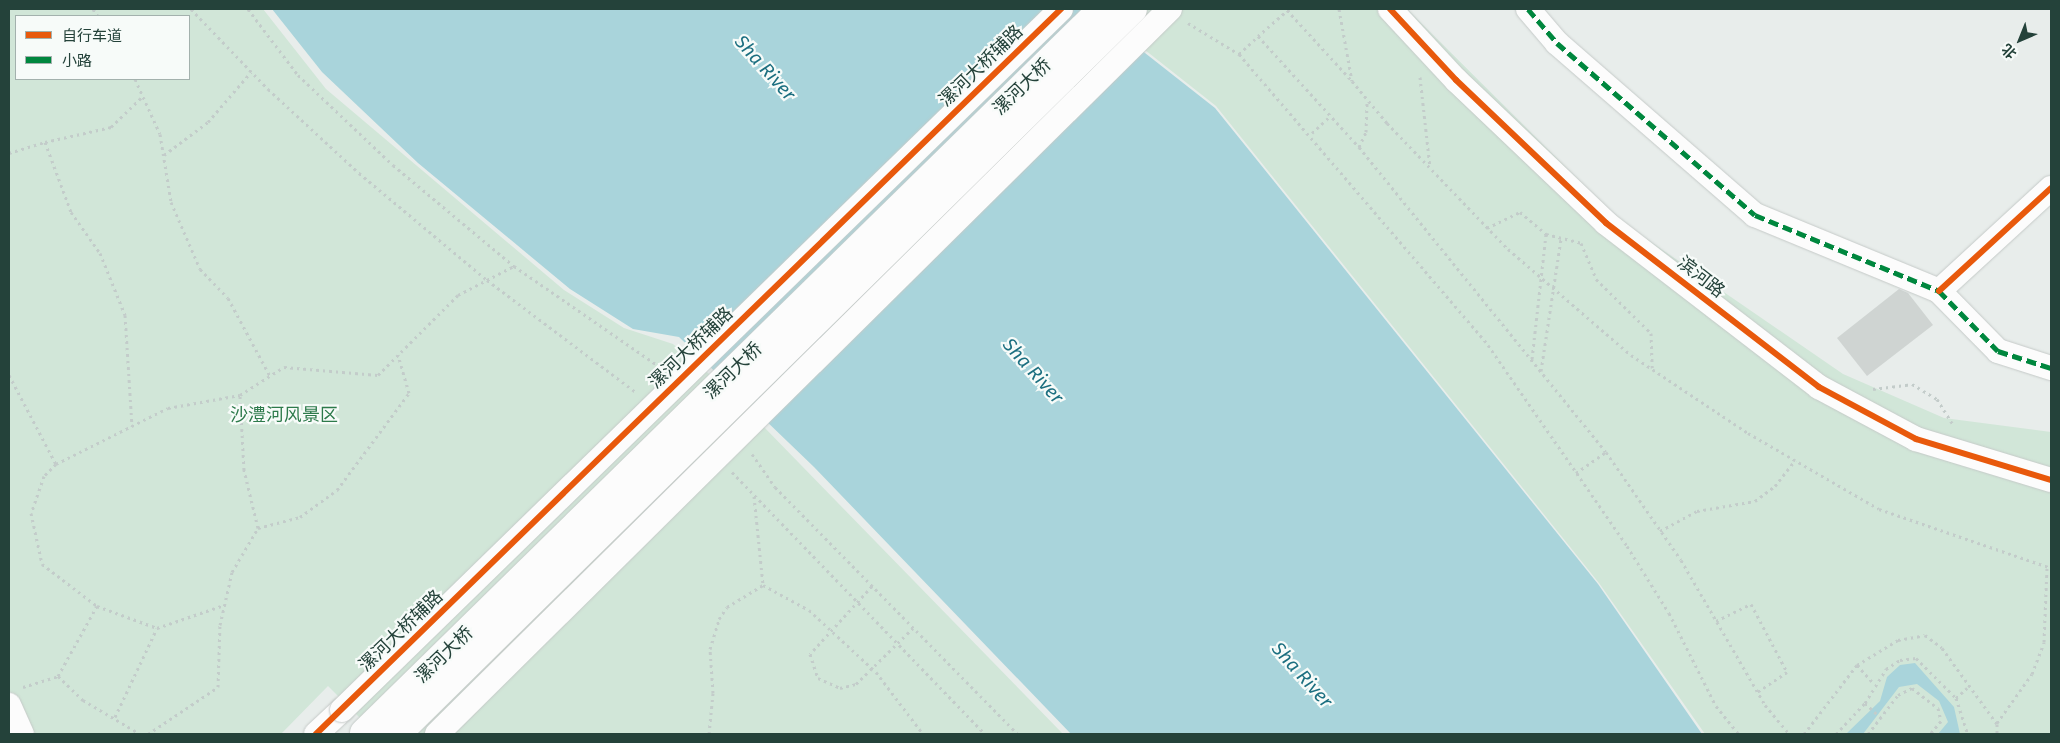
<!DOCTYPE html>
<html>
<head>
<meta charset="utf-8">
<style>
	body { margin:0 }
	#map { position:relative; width:2060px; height:743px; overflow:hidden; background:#e8edeb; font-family:"Fira Sans","Noto Sans SC",sans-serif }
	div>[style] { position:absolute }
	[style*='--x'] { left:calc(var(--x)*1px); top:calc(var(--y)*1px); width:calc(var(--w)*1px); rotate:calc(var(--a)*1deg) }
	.green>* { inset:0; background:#d1e6d8 }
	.water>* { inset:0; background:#a9d4db }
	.building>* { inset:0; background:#cfd4d2 }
	.path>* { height:3px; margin-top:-1.5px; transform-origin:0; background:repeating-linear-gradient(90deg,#c3ccca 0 2.5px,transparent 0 6.5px) }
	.roads { filter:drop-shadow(0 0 1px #c5cac8) drop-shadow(0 0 1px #c5cac8) }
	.minor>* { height:24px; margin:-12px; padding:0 12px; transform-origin:12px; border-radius:12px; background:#fcfcfc }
	.bridges { filter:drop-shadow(0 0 1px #c5cac8) drop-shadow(0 0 1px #c5cac8) }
	.minor-bridge>* { height:24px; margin:-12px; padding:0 12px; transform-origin:12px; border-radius:12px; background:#fcfcfc }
	.secondary-bridge>* { height:28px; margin:-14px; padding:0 14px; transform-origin:14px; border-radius:14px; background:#fcfcfc }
	.quiet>* { height:5px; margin-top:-2.5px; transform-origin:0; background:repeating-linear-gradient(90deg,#00873e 0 10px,transparent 0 15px) }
	.cycleway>* { height:6px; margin:-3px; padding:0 3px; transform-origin:3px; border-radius:3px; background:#e8590c }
	span { translate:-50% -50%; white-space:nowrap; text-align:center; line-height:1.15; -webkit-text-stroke:4.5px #f7fbf9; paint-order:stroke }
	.street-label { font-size:18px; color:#24423a }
	.park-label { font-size:18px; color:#2d7a4b }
	.water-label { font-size:19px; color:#1c6f80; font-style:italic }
	.frame { position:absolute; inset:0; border:10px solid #24423a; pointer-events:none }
	.legend { position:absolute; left:15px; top:15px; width:175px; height:65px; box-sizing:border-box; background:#f7fbf9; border:1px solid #a3b1ad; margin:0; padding:6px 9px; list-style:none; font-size:15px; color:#24423a }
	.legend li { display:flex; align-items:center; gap:10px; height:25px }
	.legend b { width:25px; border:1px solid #a3b1ad }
	.north { position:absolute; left:1995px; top:15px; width:50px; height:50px; -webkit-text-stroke:4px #f7fbf9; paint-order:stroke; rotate:224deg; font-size:14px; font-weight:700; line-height:20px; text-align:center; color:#24423a }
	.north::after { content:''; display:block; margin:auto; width:18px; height:22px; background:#24423a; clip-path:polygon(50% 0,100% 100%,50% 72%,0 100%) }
</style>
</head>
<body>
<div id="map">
	<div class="green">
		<div style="clip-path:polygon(evenodd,9px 9px,263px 9px,326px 89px,564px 290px,624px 328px,673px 344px,726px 388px,1063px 734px,376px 734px,328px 686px,281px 734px,9px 734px,9px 9px,16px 16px,189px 16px,189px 79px,16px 79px,16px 16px)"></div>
		<div style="clip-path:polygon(1093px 9px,1407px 9px,1619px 220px,1843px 374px,1944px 418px,2051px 432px,2051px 734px,1705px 734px,1599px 583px,1216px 106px)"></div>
	</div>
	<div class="water">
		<div style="clip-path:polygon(272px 9px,1089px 9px,1215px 108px,1598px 584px,1702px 734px,1071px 734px,814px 467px,679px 337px,633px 329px,570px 289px,418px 163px,322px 72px)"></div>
		<div style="clip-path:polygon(1915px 663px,1954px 707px,1960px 734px,1938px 734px,1948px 722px,1939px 701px,1917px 684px,1899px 687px,1863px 734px,1846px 734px,1880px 701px,1887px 677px,1900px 665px)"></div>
	</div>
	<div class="building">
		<div style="clip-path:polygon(1899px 289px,1908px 293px,1933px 325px,1867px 376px,1837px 338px)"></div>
	</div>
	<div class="path">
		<div style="--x:93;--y:9;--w:9;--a:54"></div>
		<div style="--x:191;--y:9;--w:111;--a:46.1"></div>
		<div style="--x:268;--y:89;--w:124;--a:42.7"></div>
		<div style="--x:359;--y:173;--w:167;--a:39.9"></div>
		<div style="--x:487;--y:280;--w:188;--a:37"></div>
		<div style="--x:248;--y:9;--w:83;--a:52.9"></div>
		<div style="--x:298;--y:75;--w:131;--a:43.5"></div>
		<div style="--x:393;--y:165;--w:158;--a:39.9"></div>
		<div style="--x:514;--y:266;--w:178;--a:34.7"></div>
		<div style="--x:1289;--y:9;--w:41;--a:138.9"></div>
		<div style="--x:1258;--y:36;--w:150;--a:47.7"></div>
		<div style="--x:1359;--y:147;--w:392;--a:51"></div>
		<div style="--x:1606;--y:452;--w:131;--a:55.2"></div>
		<div style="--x:1681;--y:560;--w:168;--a:59.9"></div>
		<div style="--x:1765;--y:705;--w:38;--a:50"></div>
		<div style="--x:1339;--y:9;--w:73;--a:79.8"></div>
		<div style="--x:1352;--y:81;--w:55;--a:50.2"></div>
		<div style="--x:1387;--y:123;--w:175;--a:46.2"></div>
		<div style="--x:1508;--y:249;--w:162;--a:40.8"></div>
		<div style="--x:1631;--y:355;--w:141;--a:33.7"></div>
		<div style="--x:1748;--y:433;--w:151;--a:30.1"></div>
		<div style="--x:1879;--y:509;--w:182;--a:18.9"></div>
		<div style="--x:1287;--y:10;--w:96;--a:47.5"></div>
		<div style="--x:1188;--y:23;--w:60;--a:31.3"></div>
		<div style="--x:1239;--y:54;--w:383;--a:49.4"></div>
		<div style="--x:1488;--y:345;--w:244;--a:55.3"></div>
		<div style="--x:1627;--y:546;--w:79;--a:57.9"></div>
		<div style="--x:1669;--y:613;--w:104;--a:63.2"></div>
		<div style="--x:1716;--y:706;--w:36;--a:51"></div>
		<div style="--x:1239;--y:54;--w:26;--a:-43"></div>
		<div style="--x:1420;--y:77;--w:91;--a:83.7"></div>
		<div style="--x:135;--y:79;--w:60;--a:65.6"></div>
		<div style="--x:160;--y:134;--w:69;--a:80.8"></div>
		<div style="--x:171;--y:202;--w:73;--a:66.6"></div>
		<div style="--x:200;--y:269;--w:40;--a:46"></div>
		<div style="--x:228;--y:298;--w:89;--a:61.7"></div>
		<div style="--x:1312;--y:133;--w:26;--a:-43"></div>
		<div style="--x:45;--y:142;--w:68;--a:-12.8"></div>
		<div style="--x:111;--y:127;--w:45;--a:-44.1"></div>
		<div style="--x:1359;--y:147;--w:17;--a:-65"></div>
		<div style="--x:1366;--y:132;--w:32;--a:-88"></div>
		<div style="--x:9;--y:153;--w:38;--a:-17"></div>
		<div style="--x:45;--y:142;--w:75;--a:69.6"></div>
		<div style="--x:71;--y:212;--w:50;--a:54.7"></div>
		<div style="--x:100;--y:253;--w:67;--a:68"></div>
		<div style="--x:125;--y:315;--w:111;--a:86.4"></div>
		<div style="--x:164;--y:155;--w:55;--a:-36.9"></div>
		<div style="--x:208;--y:122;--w:66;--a:-49.3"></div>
		<div style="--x:1487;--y:228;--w:37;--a:-26"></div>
		<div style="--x:1520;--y:212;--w:34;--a:40"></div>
		<div style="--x:1546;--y:234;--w:36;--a:14"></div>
		<div style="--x:1581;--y:243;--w:39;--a:67"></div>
		<div style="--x:1596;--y:279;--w:77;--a:44.5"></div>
		<div style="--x:1651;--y:333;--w:35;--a:88"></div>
		<div style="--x:1532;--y:359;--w:126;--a:-83.6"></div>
		<div style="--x:1541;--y:371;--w:134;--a:-81.4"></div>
		<div style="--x:9;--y:375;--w:101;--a:62.2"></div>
		<div style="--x:56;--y:464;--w:125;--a:-26.6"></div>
		<div style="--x:168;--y:408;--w:73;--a:-10.2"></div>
		<div style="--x:240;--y:395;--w:52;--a:-32.5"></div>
		<div style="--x:284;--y:367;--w:94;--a:4.9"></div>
		<div style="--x:378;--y:375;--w:113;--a:-45"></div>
		<div style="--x:458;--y:295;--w:63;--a:-27.4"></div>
		<div style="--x:1873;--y:389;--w:39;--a:-7"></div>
		<div style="--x:1912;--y:384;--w:29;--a:31"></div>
		<div style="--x:1937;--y:399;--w:31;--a:58"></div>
		<div style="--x:752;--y:454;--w:40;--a:55.1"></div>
		<div style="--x:775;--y:487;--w:346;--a:45.5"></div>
		<div style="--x:56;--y:464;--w:17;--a:135"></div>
		<div style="--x:44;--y:476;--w:39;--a:109"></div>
		<div style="--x:31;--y:513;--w:52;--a:77.8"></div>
		<div style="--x:42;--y:564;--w:69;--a:37.4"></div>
		<div style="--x:732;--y:472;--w:364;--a:46"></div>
		<div style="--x:1576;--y:473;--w:37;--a:-35"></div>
		<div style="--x:754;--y:496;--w:89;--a:84.2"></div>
		<div style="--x:258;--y:528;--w:43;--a:-14.7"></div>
		<div style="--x:300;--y:517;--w:46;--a:-36.1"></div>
		<div style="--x:337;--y:490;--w:121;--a:-53.4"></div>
		<div style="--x:409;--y:393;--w:40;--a:-106"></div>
		<div style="--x:1660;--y:531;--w:42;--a:-28.4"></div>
		<div style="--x:1697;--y:511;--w:59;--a:-9.8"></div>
		<div style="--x:1755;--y:501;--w:25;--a:-37"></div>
		<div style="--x:1775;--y:486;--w:33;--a:-52"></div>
		<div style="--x:872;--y:586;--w:92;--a:132.4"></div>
		<div style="--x:810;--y:654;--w:25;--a:72"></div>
		<div style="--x:818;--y:678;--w:24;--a:24"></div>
		<div style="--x:840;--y:688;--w:16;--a:-14"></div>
		<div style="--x:856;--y:684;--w:80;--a:-44.5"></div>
		<div style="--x:1716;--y:621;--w:39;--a:-26"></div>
		<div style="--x:1751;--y:604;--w:77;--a:62.1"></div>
		<div style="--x:1787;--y:672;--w:36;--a:146"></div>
		<div style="--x:1857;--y:665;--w:25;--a:48"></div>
		<div style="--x:58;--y:676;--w:35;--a:44"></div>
		<div style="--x:83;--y:700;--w:66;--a:30.8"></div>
		<div style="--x:23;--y:687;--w:37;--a:-17"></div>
		<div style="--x:58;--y:676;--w:80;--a:-60.9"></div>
		<div style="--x:97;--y:606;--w:64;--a:20.1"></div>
		<div style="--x:157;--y:628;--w:71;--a:-18.9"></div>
		<div style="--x:1956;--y:698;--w:15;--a:-42"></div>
		<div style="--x:1865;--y:703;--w:22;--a:43"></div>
		<div style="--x:115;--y:717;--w:98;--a:-64.7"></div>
		<div style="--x:1997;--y:723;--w:60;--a:-54.5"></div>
		<div style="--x:2032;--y:674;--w:34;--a:-69"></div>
		<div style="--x:2044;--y:642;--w:75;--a:-87.7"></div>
		<div style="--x:148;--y:734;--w:84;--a:-33.9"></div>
		<div style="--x:218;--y:687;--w:62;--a:-88.2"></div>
		<div style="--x:220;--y:625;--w:54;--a:-77.2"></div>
		<div style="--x:232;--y:572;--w:51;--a:-59.4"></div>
		<div style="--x:258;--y:528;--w:60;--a:-103.6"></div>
		<div style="--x:244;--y:470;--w:75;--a:-93.1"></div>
		<div style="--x:709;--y:734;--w:41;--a:-84.4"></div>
		<div style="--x:713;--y:693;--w:44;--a:-93.9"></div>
		<div style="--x:710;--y:649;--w:31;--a:-73"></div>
		<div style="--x:719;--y:619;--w:14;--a:-56"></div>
		<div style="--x:727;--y:607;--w:42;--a:-31.4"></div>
		<div style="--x:763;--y:585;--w:52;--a:28.5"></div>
		<div style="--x:809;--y:610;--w:91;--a:42.8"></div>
		<div style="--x:876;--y:672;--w:78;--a:52.8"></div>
		<div style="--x:1804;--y:734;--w:87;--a:-52.5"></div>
		<div style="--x:1857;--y:665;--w:48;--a:-31.4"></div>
		<div style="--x:1898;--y:640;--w:27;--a:-10"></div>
		<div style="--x:1925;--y:635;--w:21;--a:37"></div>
		<div style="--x:1942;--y:648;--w:94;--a:54.1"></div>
		<div style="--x:1997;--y:724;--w:10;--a:90"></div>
		<div style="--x:1836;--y:734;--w:42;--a:-46.9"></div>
		<div style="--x:1865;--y:703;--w:40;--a:-58"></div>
		<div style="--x:1886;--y:669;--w:17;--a:-33"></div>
		<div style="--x:1900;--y:660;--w:16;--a:-7"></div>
		<div style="--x:1916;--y:658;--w:57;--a:45"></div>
		<div style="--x:1956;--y:698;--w:38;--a:72"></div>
		<div style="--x:1868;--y:734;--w:49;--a:-52.4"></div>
		<div style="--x:1898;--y:695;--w:16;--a:-27"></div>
		<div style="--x:1912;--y:688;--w:33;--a:38"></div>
		<div style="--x:1938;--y:708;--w:13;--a:77"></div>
		<div style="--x:1941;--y:721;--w:17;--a:130"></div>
	</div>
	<div class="roads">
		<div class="minor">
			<div style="--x:1390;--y:9;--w:97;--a:47.1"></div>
			<div style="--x:1456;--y:80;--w:207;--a:43.6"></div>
			<div style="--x:1606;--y:223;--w:269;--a:37.6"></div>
			<div style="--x:1819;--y:387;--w:110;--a:28.2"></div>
			<div style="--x:1916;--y:439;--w:141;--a:16.9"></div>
			<div style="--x:1528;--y:9;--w:45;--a:49.5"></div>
			<div style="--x:1557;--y:43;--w:262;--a:41"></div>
			<div style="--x:1755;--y:215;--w:199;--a:22.4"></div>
			<div style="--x:1939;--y:291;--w:84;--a:45.5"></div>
			<div style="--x:1998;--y:351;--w:56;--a:17.8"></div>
			<div style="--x:1939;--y:291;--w:152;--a:-42.6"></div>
			<div style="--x:9;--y:705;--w:32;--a:66"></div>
			<div style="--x:316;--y:734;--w:35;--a:-43"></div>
		</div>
	</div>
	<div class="bridges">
		<div class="minor-bridge">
			<div style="--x:342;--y:710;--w:1004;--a:-44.27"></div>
			<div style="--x:437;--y:734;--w:1031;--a:-44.69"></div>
		</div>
		<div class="secondary-bridge">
			<div style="--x:364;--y:733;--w:1034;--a:-44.45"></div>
			<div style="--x:397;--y:734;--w:1033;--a:-44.57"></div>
		</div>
	</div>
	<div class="quiet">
		<div style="--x:1528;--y:9;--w:45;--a:49.5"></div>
		<div style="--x:1557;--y:43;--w:262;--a:41"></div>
		<div style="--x:1755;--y:215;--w:199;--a:22.4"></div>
		<div style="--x:1939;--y:291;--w:84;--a:45.5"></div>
		<div style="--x:1998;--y:351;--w:56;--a:17.8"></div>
	</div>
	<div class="cycleway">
		<div style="--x:1390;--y:9;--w:97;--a:47.1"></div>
		<div style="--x:1456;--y:80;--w:207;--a:43.6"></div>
		<div style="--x:1606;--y:223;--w:269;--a:37.6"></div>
		<div style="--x:1819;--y:387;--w:110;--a:28.2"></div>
		<div style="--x:1916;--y:439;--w:141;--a:16.9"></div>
		<div style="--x:1939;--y:291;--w:152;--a:-42.6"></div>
		<div style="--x:316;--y:734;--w:1040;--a:-44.22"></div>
	</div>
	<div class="street-label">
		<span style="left:981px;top:66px;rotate:-44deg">漯河大桥辅路</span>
		<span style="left:1022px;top:87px;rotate:-44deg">漯河大桥</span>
		<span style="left:1701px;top:277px;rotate:38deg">滨河路</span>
		<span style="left:691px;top:348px;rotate:-44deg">漯河大桥辅路</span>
		<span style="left:733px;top:371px;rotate:-44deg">漯河大桥</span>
		<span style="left:401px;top:631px;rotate:-44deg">漯河大桥辅路</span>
		<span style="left:444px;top:655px;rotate:-44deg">漯河大桥</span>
	</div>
	<div class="park-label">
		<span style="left:284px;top:415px">沙澧河风景区</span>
	</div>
	<div class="water-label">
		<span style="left:765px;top:68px;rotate:48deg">Sha River</span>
		<span style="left:1033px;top:371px;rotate:48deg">Sha River</span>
		<span style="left:1302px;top:675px;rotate:48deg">Sha River</span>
	</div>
	<div class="frame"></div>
	<ul class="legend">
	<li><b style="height:6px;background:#e8590c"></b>自行车道</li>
	<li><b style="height:6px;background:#00873e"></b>小路</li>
	</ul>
	<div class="north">北</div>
</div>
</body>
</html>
